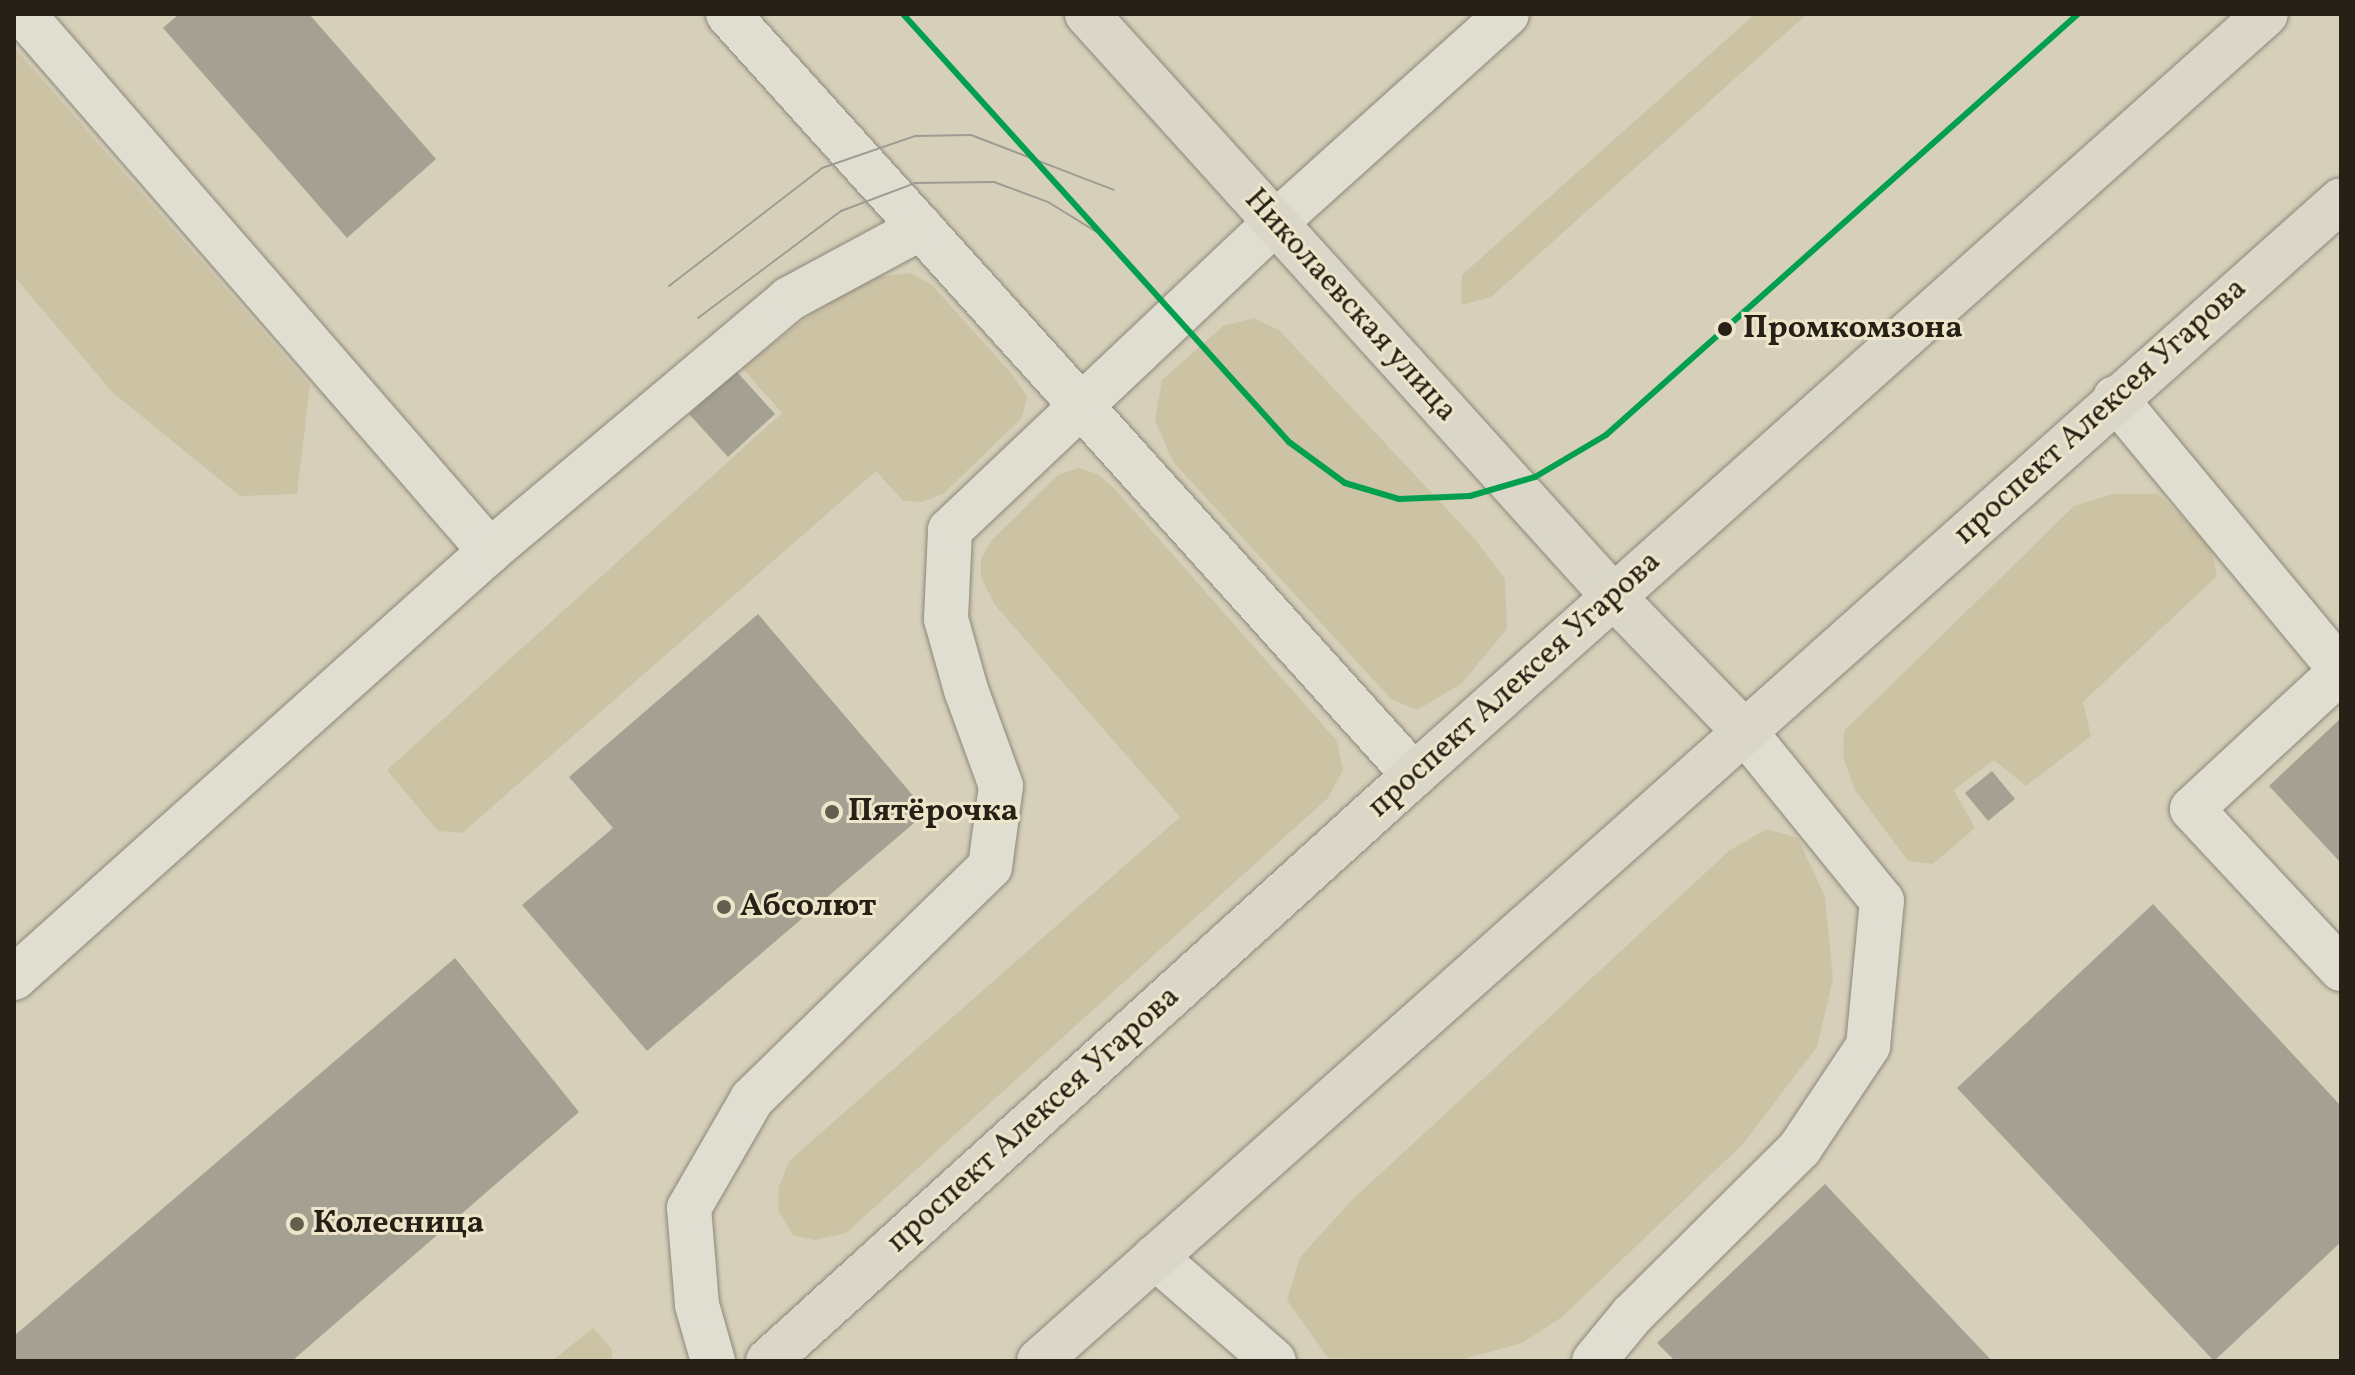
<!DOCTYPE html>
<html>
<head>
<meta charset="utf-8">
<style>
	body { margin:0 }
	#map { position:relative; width:2355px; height:1375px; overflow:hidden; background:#d6d0ba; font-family:Vollkorn,serif }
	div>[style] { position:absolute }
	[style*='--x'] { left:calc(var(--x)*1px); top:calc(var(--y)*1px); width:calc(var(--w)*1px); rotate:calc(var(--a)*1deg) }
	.green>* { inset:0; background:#ccc3a5 }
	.building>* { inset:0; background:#a5a192 }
	.roads { filter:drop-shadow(0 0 2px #8b8779) drop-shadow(0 0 2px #8b8779) }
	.minor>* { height:44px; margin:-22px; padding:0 22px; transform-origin:22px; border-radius:22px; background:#e0ddd1 }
	.major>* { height:44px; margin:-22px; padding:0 22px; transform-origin:22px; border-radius:22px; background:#dad7c9 }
	.tram>* { height:2px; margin:-1px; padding:0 1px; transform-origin:1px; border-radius:1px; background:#9f9b92 }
	.tram-1>* { height:6px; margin:-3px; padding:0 3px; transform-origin:3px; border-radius:3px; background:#029f4e }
	.dots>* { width:22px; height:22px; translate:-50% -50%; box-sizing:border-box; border:4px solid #ede5ca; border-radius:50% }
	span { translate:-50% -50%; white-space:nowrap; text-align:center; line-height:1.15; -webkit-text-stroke:6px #ede5ca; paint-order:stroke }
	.street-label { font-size:32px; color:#272016 }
	.stop-label { font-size:32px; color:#272016; font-weight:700 }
	.left { translate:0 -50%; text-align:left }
	.poi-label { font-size:32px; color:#272016; font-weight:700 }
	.frame { position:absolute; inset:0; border:16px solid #272016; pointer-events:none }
</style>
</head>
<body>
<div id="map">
	<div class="green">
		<div style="clip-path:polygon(1755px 14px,1807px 14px,1491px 297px,1461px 305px,1462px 275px)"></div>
		<div style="clip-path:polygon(14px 47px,310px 385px,297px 494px,240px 496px,112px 392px,14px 276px)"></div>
		<div style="clip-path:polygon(911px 273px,932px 285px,1011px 373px,1027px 396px,1022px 418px,944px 493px,923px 502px,903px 501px,876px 471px,462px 833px,438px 831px,387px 770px,782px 413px,742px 368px,838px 293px,878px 277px)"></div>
		<div style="clip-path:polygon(1254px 318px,1279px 330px,1474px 538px,1505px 579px,1507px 629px,1461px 684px,1417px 710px,1391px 699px,1173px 462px,1155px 420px,1162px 380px,1223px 326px)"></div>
		<div style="clip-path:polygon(1078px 468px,1098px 474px,1114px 488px,1337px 741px,1343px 770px,1328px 798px,846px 1233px,814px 1240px,793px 1235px,778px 1210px,779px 1187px,789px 1161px,1180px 817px,995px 605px,981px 577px,981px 559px,992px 540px,1058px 475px)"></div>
		<div style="clip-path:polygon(2113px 494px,2158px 494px,2210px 544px,2217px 576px,2083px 702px,2091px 736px,2026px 786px,1994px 760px,1954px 790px,1975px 828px,1933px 864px,1908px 861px,1855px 790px,1843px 757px,1844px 731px,2074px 506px)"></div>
		<div style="clip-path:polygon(1767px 829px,1798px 838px,1825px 897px,1833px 979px,1817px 1047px,1743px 1144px,1562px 1317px,1522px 1343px,1463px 1359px,1438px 1361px,1328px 1358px,1287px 1300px,1300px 1257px,1352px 1200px,1730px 850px)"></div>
		<div style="clip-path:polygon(593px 1328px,612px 1349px,612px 1361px,552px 1361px)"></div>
	</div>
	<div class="building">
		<div style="clip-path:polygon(179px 14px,309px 14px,436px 159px,347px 238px,163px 28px)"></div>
		<div style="clip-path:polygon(736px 371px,775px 414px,728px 457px,689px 414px)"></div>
		<div style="clip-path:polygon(758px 614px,927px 812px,647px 1051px,522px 905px,613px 828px,569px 777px)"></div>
		<div style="clip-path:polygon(2341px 718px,2341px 863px,2269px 786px)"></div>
		<div style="clip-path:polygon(1992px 771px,2015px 799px,1988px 821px,1965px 793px)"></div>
		<div style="clip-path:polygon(2153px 904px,2341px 1106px,2341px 1242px,2214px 1361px,1957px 1088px)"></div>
		<div style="clip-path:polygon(455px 958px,579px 1112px,292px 1361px,14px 1361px,14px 1336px)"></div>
		<div style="clip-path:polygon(1825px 1184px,1992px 1361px,1675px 1361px,1657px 1343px)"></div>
	</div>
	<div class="roads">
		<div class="minor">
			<div style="--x:23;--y:14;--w:712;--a:48.99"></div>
			<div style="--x:728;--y:14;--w:1025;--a:47.97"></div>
			<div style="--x:2115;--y:398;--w:354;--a:50.3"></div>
			<div style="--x:2341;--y:671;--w:203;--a:137.2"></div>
			<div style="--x:2192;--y:809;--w:219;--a:47"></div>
			<div style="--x:14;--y:978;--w:639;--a:-41.89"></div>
			<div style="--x:490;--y:551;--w:391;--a:-40.1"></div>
			<div style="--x:789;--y:299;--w:150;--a:-28.3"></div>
			<div style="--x:1155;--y:1257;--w:158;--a:41.2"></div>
			<div style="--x:713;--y:1361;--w:58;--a:-105.9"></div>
			<div style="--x:697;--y:1305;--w:97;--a:-94.7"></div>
			<div style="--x:689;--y:1208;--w:126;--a:-60"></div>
			<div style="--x:752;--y:1099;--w:332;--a:-44.3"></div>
			<div style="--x:990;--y:867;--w:82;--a:-82.3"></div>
			<div style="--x:1001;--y:786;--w:102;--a:-110"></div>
			<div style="--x:966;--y:690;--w:74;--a:-105.7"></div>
			<div style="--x:946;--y:619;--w:89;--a:-87.4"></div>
			<div style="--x:950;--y:530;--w:447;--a:-43.4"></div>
			<div style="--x:1275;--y:223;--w:312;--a:-42"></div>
			<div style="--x:1594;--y:1361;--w:60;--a:-50.4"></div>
			<div style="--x:1632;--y:1315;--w:237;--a:-44.8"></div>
			<div style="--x:1800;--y:1148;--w:123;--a:-56.3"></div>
			<div style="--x:1868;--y:1046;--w:146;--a:-84.5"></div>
			<div style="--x:1882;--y:901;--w:218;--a:-129"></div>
		</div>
		<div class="major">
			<div style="--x:1087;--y:14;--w:786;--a:47.89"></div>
			<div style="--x:1614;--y:597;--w:188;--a:45.9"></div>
			<div style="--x:768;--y:1361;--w:872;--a:-42.21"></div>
			<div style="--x:1414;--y:775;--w:1142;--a:-41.77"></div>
			<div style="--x:1039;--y:1361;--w:1744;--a:-41.72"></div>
		</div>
	</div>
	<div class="tram">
		<div style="--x:669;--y:286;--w:193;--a:-37.6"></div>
		<div style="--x:822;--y:168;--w:98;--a:-19"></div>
		<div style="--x:915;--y:136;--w:56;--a:-1"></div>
		<div style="--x:971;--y:135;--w:153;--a:21"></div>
		<div style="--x:698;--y:318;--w:179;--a:-36.8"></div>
		<div style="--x:841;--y:211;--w:79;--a:-20.7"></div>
		<div style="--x:915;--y:183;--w:79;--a:-0.7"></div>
		<div style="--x:994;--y:182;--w:58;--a:20.3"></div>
		<div style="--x:1048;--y:202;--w:67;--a:31.6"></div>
	</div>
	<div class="tram-1">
		<div style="--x:903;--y:14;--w:576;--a:47.95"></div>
		<div style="--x:1289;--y:442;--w:69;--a:36.2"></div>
		<div style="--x:1345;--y:483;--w:56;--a:16.5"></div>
		<div style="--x:1399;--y:499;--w:71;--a:-2.4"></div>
		<div style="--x:1470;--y:496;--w:68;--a:-16.3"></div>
		<div style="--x:1535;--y:477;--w:82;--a:-30.6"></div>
		<div style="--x:1606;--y:435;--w:632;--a:-41.73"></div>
	</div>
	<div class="dots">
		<div style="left:1725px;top:329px;background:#272016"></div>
		<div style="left:832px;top:812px;background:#645e4f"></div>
		<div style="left:724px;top:907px;background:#645e4f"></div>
		<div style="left:297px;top:1224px;background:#645e4f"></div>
	</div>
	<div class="street-label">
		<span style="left:1350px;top:306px;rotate:48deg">Николаевская улица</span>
		<span style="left:2101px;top:412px;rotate:-42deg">проспект Алексея Угарова</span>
		<span style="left:1515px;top:685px;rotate:-42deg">проспект Алексея Угарова</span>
		<span style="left:1034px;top:1120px;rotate:-42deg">проспект Алексея Угарова</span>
	</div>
	<div class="stop-label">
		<span class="left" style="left:1743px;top:329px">Промкомзона</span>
	</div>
	<div class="poi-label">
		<span class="left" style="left:848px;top:812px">Пятёрочка</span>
		<span class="left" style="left:740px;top:907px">Абсолют</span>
		<span class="left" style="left:313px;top:1224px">Колесница</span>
	</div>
	<div class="frame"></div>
</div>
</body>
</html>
